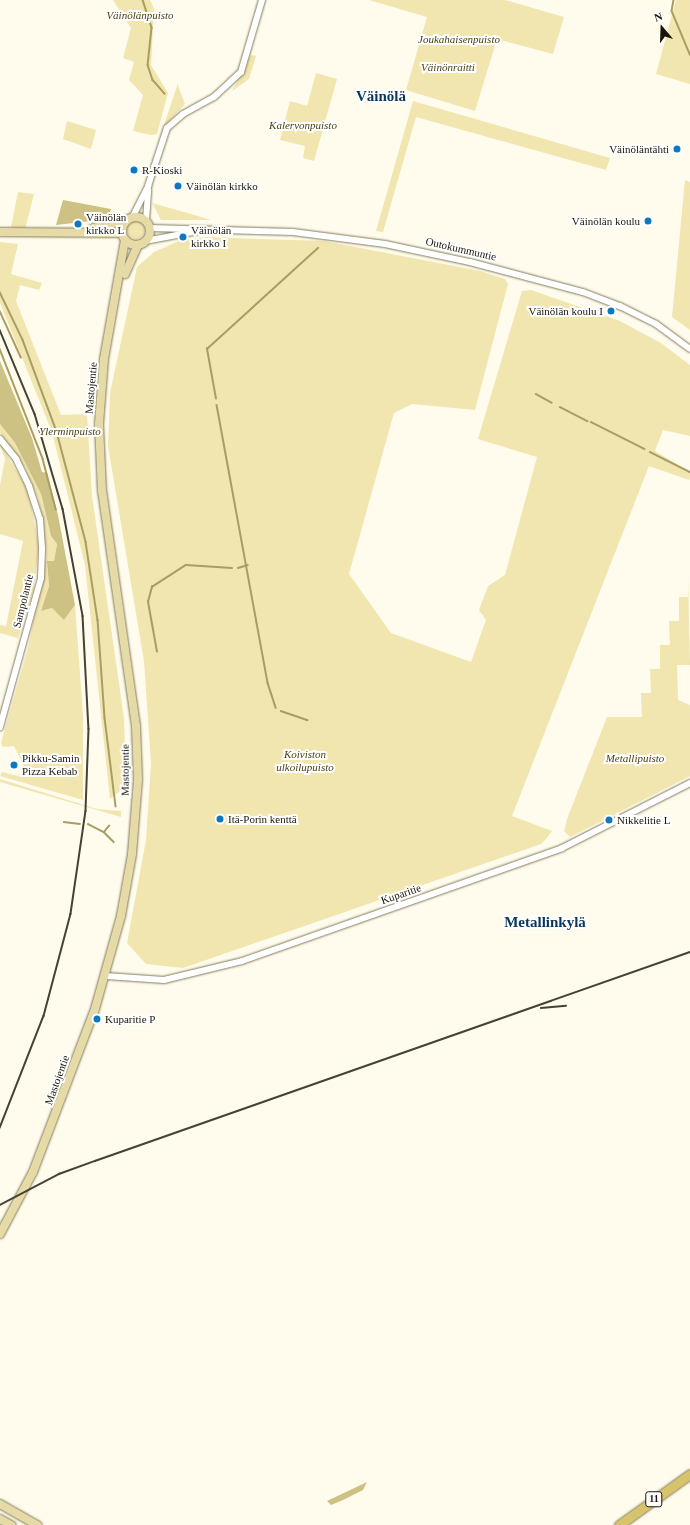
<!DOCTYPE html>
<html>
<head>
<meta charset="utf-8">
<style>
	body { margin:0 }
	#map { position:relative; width:690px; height:1525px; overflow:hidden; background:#fffced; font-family:"Times New Roman",serif }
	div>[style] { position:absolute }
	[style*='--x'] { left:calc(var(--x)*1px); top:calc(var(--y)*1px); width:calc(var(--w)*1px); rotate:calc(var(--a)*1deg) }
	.green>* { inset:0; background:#f1e5b0 }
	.round { border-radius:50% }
	.forest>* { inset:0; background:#cec184 }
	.stream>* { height:1.5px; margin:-0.75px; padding:0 0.75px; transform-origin:0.75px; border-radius:0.75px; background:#aa9d61 }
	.roads { filter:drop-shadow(0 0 1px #837b5b) drop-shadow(0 0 1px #837b5b) }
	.minor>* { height:6px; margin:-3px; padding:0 3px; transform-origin:3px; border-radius:3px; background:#fff }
	.major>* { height:8px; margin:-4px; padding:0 4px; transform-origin:4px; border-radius:4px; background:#e6dba6 }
	.major>.ring { margin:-4px; padding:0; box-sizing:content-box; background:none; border:8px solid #e6dba6; border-radius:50% }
	.highway>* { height:9px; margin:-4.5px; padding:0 4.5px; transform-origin:4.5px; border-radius:4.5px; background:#d6c36b }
	.rail>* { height:1.5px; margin:-0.75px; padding:0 0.75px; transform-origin:0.75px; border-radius:0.75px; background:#454235 }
	.dots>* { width:11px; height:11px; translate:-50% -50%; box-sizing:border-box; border:2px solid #fff; border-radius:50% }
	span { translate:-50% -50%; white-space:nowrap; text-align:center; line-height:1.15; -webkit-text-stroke:4px #fff; paint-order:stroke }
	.shield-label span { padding:1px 3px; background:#fff; border:1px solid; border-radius:3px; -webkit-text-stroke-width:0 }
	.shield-label { font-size:10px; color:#191609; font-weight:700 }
	.park-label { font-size:11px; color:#4c4213; font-style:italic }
	.poi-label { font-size:11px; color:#191609 }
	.right { translate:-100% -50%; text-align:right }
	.left { translate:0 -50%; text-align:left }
	.street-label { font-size:11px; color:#191609 }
	.district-label { font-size:15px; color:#08375b; font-weight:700 }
	.north { position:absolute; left:642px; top:8px; width:40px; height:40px; -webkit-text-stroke:3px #fff; paint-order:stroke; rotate:341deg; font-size:11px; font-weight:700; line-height:16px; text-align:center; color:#191609 }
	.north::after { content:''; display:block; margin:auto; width:14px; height:18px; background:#191609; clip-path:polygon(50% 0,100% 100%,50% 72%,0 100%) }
</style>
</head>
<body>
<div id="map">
	<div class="green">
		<div style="clip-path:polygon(113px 0,150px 0,154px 9px,151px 65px,168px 93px,157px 134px,151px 135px,133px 131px,143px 95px,129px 80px,134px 62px,123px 58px,131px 28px)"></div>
		<div style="clip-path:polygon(369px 0,505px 0,564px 17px,553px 54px,497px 39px,475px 111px,406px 90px,427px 17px)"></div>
		<div style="clip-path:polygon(676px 0,690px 0,690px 84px,656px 74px)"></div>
		<div style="clip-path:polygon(251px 55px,256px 56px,249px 79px,232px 91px)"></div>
		<div style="clip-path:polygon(316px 73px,337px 79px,314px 161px,303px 158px,305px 146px,280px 140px,290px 101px,307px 106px)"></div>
		<div style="clip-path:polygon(177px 83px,185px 104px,163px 128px,177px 86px)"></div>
		<div style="clip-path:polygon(413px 101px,610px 158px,606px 170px,416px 117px,383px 232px,376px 231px)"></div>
		<div style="clip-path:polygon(67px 121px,96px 130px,91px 149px,63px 139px)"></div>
		<div style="clip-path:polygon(685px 180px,690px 182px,690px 330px,672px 317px)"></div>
		<div style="clip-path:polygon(18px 192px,34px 194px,25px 230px,11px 227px)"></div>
		<div style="clip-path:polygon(152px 203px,191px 214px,211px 220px,161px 220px)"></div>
		<div class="round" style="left:127px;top:221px;width:18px;height:18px"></div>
		<div style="clip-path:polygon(205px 237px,324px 241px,480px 271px,505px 279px,508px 284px,475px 410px,412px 404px,394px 413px,349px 574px,391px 633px,471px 662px,486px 620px,479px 610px,488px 586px,505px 575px,537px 457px,478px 439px,522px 291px,531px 290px,620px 321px,661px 343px,690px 365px,690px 436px,663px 430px,655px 451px,690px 472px,690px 477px,689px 480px,649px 466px,512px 816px,552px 831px,546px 839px,541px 844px,183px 968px,146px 964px,127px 943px,146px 840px,151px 763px,144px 661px,108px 446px,110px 393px,137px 267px,154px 252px,179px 241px)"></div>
		<div style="clip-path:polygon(0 242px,18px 244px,11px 274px,42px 283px,39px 290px,20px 285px,16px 301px,61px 415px,87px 414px,92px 496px,124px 718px,126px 786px,110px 799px,85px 565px,52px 432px,0 303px)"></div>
		<div style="clip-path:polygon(0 424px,15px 443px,41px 494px,51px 536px,57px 544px,54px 561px,47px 562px,49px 586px,41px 611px,52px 608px,64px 620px,75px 605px,83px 716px,83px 800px,0 776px,2px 772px,22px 777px,27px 772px,14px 746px,3px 747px,1px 743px,28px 648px,46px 559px,44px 525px,38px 499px,25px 468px,0 433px)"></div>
		<div style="clip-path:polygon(0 444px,28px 490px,39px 547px,33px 591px,18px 638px,0 633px,0 625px,6px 626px,23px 541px,0 534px,0 485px,5px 459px)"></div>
		<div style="clip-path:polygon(688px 574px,690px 665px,677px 665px,678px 700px,690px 705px,690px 776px,570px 837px,564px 831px,567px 819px,607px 717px,642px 717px,641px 693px,651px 693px,650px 669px,660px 669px,660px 645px,670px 645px,669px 621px,679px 621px,679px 597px,688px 597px)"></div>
		<div style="clip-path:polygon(0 779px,97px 809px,121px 811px,121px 817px,0 782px)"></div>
	</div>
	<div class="forest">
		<div style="clip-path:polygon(63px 200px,111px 209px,109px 219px,56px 225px)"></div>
		<div style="clip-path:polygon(0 361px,32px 438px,42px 472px,47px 473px,58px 515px,75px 605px,64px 620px,52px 608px,41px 611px,49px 586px,47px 561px,54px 561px,57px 544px,51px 536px,41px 494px,15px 443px,0 424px)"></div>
		<div style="clip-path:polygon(367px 1482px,363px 1490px,343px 1500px,331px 1505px,327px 1501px)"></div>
	</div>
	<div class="stream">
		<div style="--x:143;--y:0;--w:29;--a:72"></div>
		<div style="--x:152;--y:28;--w:37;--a:96"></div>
		<div style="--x:148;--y:65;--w:16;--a:72"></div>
		<div style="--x:153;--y:80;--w:18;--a:49"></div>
		<div style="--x:674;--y:0;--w:11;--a:100"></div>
		<div style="--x:672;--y:11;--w:47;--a:67.3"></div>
		<div style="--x:0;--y:292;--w:53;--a:64.4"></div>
		<div style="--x:23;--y:340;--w:98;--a:69.7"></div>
		<div style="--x:57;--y:432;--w:114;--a:75.2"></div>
		<div style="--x:86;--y:542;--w:79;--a:81.3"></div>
		<div style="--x:98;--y:620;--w:98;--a:85.9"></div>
		<div style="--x:105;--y:718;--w:89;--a:82.9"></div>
		<div style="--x:0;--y:311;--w:51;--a:65.5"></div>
		<div style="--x:0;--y:349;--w:118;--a:68.6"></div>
		<div style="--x:43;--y:459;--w:52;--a:75.4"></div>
		<div style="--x:536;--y:394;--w:18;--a:29"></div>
		<div style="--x:216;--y:399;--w:51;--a:-100.2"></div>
		<div style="--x:207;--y:349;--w:150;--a:-42.3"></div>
		<div style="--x:217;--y:405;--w:283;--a:79.6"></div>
		<div style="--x:268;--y:683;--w:26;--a:72"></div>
		<div style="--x:560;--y:407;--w:31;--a:27"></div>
		<div style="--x:591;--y:422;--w:60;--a:26.6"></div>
		<div style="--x:650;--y:452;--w:45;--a:26.6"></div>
		<div style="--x:238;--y:568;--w:10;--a:-17"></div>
		<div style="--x:157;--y:652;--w:51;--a:-100.2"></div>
		<div style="--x:148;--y:602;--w:16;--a:-75"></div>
		<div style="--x:152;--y:587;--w:40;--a:-32.9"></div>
		<div style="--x:186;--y:565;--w:46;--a:3.7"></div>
		<div style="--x:281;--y:711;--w:28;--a:19"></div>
		<div style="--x:64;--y:822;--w:16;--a:7"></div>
		<div style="--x:88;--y:824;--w:18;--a:27"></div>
		<div style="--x:104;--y:832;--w:8;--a:-50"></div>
		<div style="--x:104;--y:832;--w:14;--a:45"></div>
	</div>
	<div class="roads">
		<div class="minor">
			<div style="--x:133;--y:216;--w:34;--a:-63"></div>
			<div style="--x:148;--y:186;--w:61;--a:-71.9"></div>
			<div style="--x:167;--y:128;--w:21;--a:-41"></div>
			<div style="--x:183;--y:114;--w:35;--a:-29"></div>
			<div style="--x:214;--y:97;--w:37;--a:-43"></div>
			<div style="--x:241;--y:72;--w:75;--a:-73.7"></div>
			<div style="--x:146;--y:221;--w:31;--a:-86"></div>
			<div style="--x:150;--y:228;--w:143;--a:1.6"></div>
			<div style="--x:293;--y:232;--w:93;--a:7.4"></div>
			<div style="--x:385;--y:244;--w:87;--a:12"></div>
			<div style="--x:470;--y:262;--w:117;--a:14.9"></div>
			<div style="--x:583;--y:292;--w:40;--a:21"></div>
			<div style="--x:620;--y:306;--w:40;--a:26.6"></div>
			<div style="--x:656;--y:324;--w:42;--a:36.3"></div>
			<div style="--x:145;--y:241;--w:54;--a:-10.7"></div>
			<div style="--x:0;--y:439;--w:26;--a:51"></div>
			<div style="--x:16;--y:459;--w:30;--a:64"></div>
			<div style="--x:29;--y:486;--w:35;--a:72"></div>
			<div style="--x:40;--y:519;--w:30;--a:86"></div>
			<div style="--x:42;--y:549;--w:29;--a:92"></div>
			<div style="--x:41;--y:578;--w:155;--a:105.4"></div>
			<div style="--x:106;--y:976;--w:58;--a:3.9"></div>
			<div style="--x:164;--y:980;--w:80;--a:-13.7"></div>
			<div style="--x:242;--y:961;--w:339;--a:-19.4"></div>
			<div style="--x:562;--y:848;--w:144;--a:-26.9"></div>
		</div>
		<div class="major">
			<div class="ring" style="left:122px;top:217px;width:20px;height:20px"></div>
			<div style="--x:93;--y:228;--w:34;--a:-14"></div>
			<div style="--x:0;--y:232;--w:121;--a:0.5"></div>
			<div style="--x:125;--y:274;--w:32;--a:-66"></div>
			<div style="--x:0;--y:1234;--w:70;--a:-62"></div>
			<div style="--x:33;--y:1172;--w:174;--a:-69.2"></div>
			<div style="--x:95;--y:1009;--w:97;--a:-74.4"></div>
			<div style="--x:121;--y:916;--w:63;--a:-79.9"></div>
			<div style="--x:132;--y:854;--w:75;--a:-85.4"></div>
			<div style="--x:138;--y:779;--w:53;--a:-92.2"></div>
			<div style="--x:136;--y:726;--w:237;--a:-98.2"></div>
			<div style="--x:102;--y:491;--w:67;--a:-92.6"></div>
			<div style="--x:99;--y:424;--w:65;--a:-85.6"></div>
			<div style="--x:104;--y:359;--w:121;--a:-80"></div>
			<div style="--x:0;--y:1504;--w:43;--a:29.6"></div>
			<div style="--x:0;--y:1519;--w:13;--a:29"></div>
		</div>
		<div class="highway">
			<div style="--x:619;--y:1525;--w:87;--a:-35.7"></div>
		</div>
	</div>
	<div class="rail">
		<div style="--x:0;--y:330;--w:91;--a:67.4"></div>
		<div style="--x:35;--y:414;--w:99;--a:73.6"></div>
		<div style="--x:63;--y:509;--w:109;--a:79.4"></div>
		<div style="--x:83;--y:616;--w:113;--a:87"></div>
		<div style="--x:89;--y:729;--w:82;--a:92.1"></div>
		<div style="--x:86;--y:811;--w:104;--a:98.3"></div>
		<div style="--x:71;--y:914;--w:106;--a:104.8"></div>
		<div style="--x:44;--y:1016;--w:120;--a:111.4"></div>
		<div style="--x:541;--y:1008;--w:25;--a:-5"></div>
		<div style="--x:0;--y:1205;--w:67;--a:-27.7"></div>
		<div style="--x:59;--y:1174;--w:38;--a:-20"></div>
		<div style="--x:95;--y:1161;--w:631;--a:-19.35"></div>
	</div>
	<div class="dots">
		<div style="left:677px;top:149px;background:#0c78c2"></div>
		<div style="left:134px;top:170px;background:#0c78c2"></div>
		<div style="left:178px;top:186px;background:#0c78c2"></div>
		<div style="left:648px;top:221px;background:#0c78c2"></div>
		<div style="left:78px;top:224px;background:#0c78c2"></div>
		<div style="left:183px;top:237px;background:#0c78c2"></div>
		<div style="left:611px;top:311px;background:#0c78c2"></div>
		<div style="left:14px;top:765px;background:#0c78c2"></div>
		<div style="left:220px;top:819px;background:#0c78c2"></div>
		<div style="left:609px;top:820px;background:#0c78c2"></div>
		<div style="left:97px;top:1019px;background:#0c78c2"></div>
	</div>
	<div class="shield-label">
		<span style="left:654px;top:1499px">11</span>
	</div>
	<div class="park-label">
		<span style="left:140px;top:15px">Väinölänpuisto</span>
		<span style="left:459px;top:39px">Joukahaisenpuisto</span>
		<span style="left:448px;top:67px">Väinönraitti</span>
		<span style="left:303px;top:125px">Kalervonpuisto</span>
		<span style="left:70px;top:431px">Ylerminpuisto</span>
		<span style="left:305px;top:761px">Koiviston<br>ulkoilupuisto</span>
		<span style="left:635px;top:758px">Metallipuisto</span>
	</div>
	<div class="poi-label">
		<span class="right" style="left:669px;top:149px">Väinöläntähti</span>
		<span class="left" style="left:142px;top:170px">R-Kioski</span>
		<span class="left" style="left:186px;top:186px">Väinölän kirkko</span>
		<span class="left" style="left:86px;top:224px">Väinölän<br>kirkko L</span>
		<span class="right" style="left:640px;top:221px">Väinölän koulu</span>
		<span class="left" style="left:191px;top:237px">Väinölän<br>kirkko I</span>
		<span class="right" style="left:603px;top:311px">Väinölän koulu I</span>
		<span class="left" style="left:22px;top:765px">Pikku-Samin<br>Pizza Kebab</span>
		<span class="left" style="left:228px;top:819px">Itä-Porin kenttä</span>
		<span class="left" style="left:617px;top:820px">Nikkelitie L</span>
		<span class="left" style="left:105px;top:1019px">Kuparitie P</span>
	</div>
	<div class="street-label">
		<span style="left:461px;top:249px;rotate:13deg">Outokummuntie</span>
		<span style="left:91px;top:388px;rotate:-85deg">Mastojentie</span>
		<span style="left:23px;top:601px;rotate:-76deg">Sampolantie</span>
		<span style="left:125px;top:770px;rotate:-90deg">Mastojentie</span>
		<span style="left:401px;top:894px;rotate:-19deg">Kuparitie</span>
		<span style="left:57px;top:1080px;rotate:-70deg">Mastojentie</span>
	</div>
	<div class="district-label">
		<span style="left:381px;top:97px">Väinölä</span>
		<span style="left:545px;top:923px">Metallinkylä</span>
	</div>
	<div class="north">N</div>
</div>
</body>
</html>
